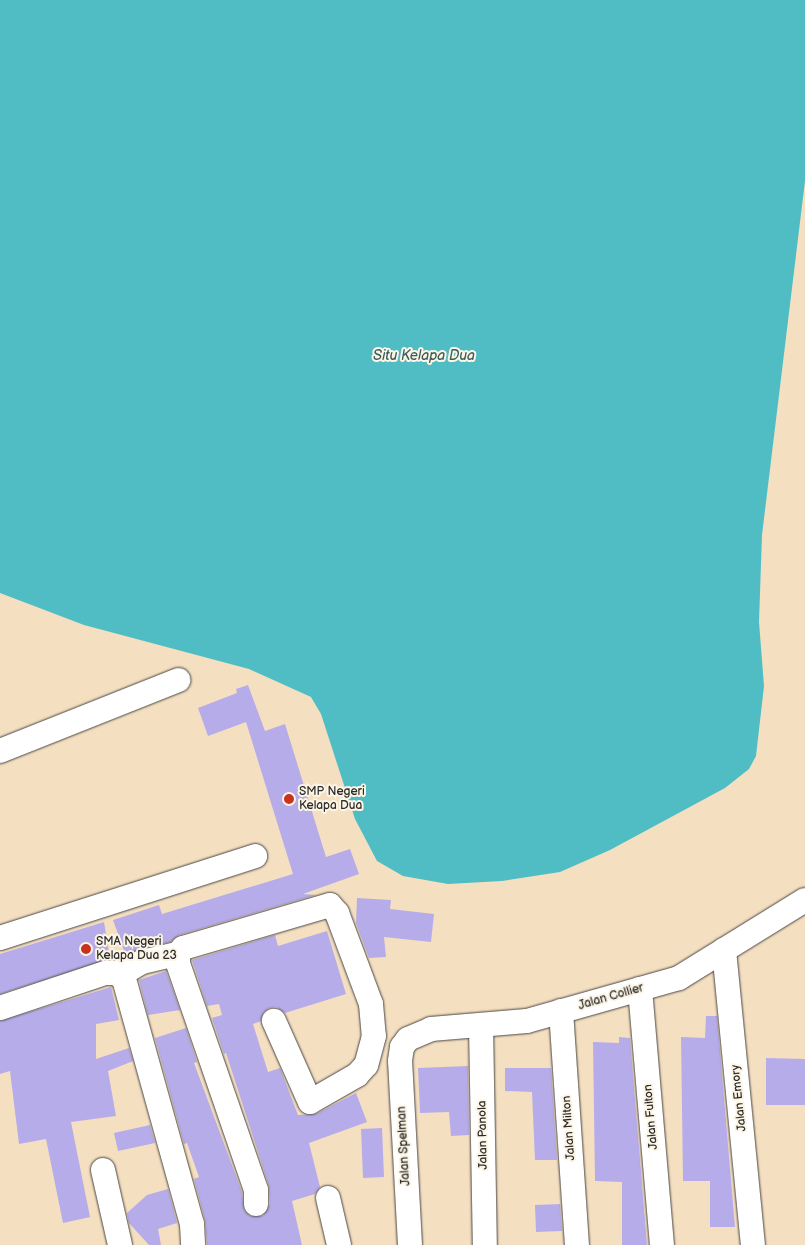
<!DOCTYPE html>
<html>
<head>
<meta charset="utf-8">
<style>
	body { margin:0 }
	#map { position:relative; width:805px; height:1245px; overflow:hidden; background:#f5dfc1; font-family:"Balsamiq Sans",sans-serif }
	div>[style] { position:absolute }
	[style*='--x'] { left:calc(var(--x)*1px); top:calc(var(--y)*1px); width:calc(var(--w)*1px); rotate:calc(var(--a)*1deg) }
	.water>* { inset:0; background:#4fbdc3 }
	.building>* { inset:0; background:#b6ace9 }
	.roads { filter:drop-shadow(0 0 1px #494642) drop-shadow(0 0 1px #494642) }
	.minor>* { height:24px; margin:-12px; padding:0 12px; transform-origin:12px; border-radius:12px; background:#fff }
	.dots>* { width:14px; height:14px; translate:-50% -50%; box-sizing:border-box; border:2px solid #fcf5e5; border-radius:50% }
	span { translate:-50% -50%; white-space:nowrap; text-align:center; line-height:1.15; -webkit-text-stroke:4px #fcf5e5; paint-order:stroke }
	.poi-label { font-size:12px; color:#2b2b2b }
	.left { translate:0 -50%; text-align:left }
	.street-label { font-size:12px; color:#2b2b2b }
	.water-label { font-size:14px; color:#385e60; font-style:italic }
</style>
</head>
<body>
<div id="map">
	<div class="water">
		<div style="clip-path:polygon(0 0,805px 0,805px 181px,762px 535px,759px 622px,764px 686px,756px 756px,749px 769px,725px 788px,610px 850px,560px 872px,502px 881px,448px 884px,403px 876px,377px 861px,355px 819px,321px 714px,311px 697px,249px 669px,84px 625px,0 593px)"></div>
	</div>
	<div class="building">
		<div style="clip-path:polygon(248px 685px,265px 731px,285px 724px,326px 857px,350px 849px,359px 874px,303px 894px,316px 895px,179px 935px,170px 942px,139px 949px,126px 956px,113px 920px,159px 905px,162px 914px,293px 874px,246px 722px,208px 736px,198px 708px,237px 693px,236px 689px)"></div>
		<div style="clip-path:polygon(357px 898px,391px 900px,390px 909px,434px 914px,431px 942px,384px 937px,386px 957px,369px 958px,356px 923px)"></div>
		<div style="clip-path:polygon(104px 922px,110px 959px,0 994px,0 954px)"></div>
		<div style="clip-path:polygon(327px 931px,346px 994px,285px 1013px,276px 1007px,269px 1008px,263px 1013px,261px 1021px,253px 1024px,268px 1072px,280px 1068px,298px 1115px,316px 1114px,356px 1093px,367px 1122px,309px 1143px,320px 1187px,315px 1194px,292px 1201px,302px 1245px,207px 1245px,205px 1220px,194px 1179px,199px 1177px,187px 1143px,184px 1144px,155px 1038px,186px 1028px,197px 1062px,194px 1063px,242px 1192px,244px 1210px,250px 1216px,263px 1216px,270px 1204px,269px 1186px,226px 1053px,224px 1054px,212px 1018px,222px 1015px,219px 1004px,207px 1006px,192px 960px,275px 935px,278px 946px)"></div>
		<div style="clip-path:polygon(166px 971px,180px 1010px,148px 1015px,139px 980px)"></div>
		<div style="clip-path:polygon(111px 987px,119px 1020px,96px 1024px,96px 1059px,129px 1048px,133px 1061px,108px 1071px,116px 1116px,71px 1122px,90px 1217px,63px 1223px,46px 1139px,19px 1144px,10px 1071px,0 1074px,0 1021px)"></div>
		<div style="clip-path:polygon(706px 1016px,717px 1016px,735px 1227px,710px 1227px,710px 1181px,683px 1181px,681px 1037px,705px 1038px)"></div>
		<div style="clip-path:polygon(619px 1037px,630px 1038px,647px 1245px,622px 1245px,622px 1182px,595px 1181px,593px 1042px,619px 1043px)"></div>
		<div style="clip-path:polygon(766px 1058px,805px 1059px,805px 1105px,766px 1105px)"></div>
		<div style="clip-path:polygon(468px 1066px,469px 1135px,451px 1136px,449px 1112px,420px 1113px,418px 1068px)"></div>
		<div style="clip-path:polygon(505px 1068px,551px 1068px,557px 1160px,535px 1160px,532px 1092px,505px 1091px)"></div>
		<div style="clip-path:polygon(150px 1125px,155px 1143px,118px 1151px,114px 1133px)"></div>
		<div style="clip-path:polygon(382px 1128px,384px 1177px,363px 1178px,361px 1129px)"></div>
		<div style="clip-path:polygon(168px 1189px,177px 1223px,158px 1229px,161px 1245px,149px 1245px,129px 1223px,127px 1213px,147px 1195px)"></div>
		<div style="clip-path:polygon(560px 1204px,562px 1231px,536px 1232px,535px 1205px)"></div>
	</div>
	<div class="roads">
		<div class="minor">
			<div style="--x:0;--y:751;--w:192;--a:-21.7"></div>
			<div style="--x:0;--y:938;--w:268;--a:-17.8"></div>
			<div style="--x:724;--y:950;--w:296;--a:84.4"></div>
			<div style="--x:120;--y:975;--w:26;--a:-31"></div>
			<div style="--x:142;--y:962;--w:37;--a:-13"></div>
			<div style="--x:640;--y:989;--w:257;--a:85.1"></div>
			<div style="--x:0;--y:1008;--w:111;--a:-18.4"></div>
			<div style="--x:105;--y:973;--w:11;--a:0"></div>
			<div style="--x:116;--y:973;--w:10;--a:37"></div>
			<div style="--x:124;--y:979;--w:254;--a:74.5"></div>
			<div style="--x:192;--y:1224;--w:21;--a:87"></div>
			<div style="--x:561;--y:1011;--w:235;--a:86.1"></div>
			<div style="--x:481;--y:1025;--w:220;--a:89"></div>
			<div style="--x:103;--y:1170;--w:77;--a:77.2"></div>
			<div style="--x:328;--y:1198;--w:48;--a:76.8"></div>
			<div style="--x:256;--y:1204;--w:14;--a:-90"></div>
			<div style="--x:256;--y:1190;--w:240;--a:-109"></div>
			<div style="--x:178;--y:963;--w:9;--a:-90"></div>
			<div style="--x:178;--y:954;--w:8;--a:-50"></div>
			<div style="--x:183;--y:948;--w:153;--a:-16.3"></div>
			<div style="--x:330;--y:905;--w:11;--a:49"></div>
			<div style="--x:337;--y:913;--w:97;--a:69.5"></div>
			<div style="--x:371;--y:1004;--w:32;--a:85"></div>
			<div style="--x:374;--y:1036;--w:30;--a:105"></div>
			<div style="--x:366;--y:1065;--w:13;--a:132"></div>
			<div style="--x:357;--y:1075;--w:54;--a:150.1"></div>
			<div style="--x:310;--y:1102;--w:89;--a:-114"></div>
			<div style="--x:410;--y:1245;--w:184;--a:-93.1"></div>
			<div style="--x:400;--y:1061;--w:14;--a:-82"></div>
			<div style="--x:402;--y:1047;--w:10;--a:-53"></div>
			<div style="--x:408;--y:1039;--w:25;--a:-23"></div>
			<div style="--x:431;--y:1029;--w:96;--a:-4.8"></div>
			<div style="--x:527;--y:1021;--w:158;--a:-15.8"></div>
			<div style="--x:679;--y:978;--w:148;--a:-31.8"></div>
		</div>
	</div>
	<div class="dots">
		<div style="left:289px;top:799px;background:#c8321e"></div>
		<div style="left:86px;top:949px;background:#c8321e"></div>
	</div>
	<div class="poi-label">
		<span class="left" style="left:299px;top:799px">SMP Negeri<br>Kelapa Dua</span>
		<span class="left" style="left:96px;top:949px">SMA Negeri<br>Kelapa Dua 23</span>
	</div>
	<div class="street-label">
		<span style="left:611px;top:997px;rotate:-16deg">Jalan Collier</span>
		<span style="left:739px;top:1098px;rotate:-96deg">Jalan Emory</span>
		<span style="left:651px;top:1117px;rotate:-95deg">Jalan Fulton</span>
		<span style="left:569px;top:1128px;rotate:-94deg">Jalan Milton</span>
		<span style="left:483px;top:1135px;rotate:-91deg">Jalan Panola</span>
		<span style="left:404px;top:1146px;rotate:-93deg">Jalan Spelman</span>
	</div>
	<div class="water-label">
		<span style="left:424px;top:356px">Situ Kelapa Dua</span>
	</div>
</div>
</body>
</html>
